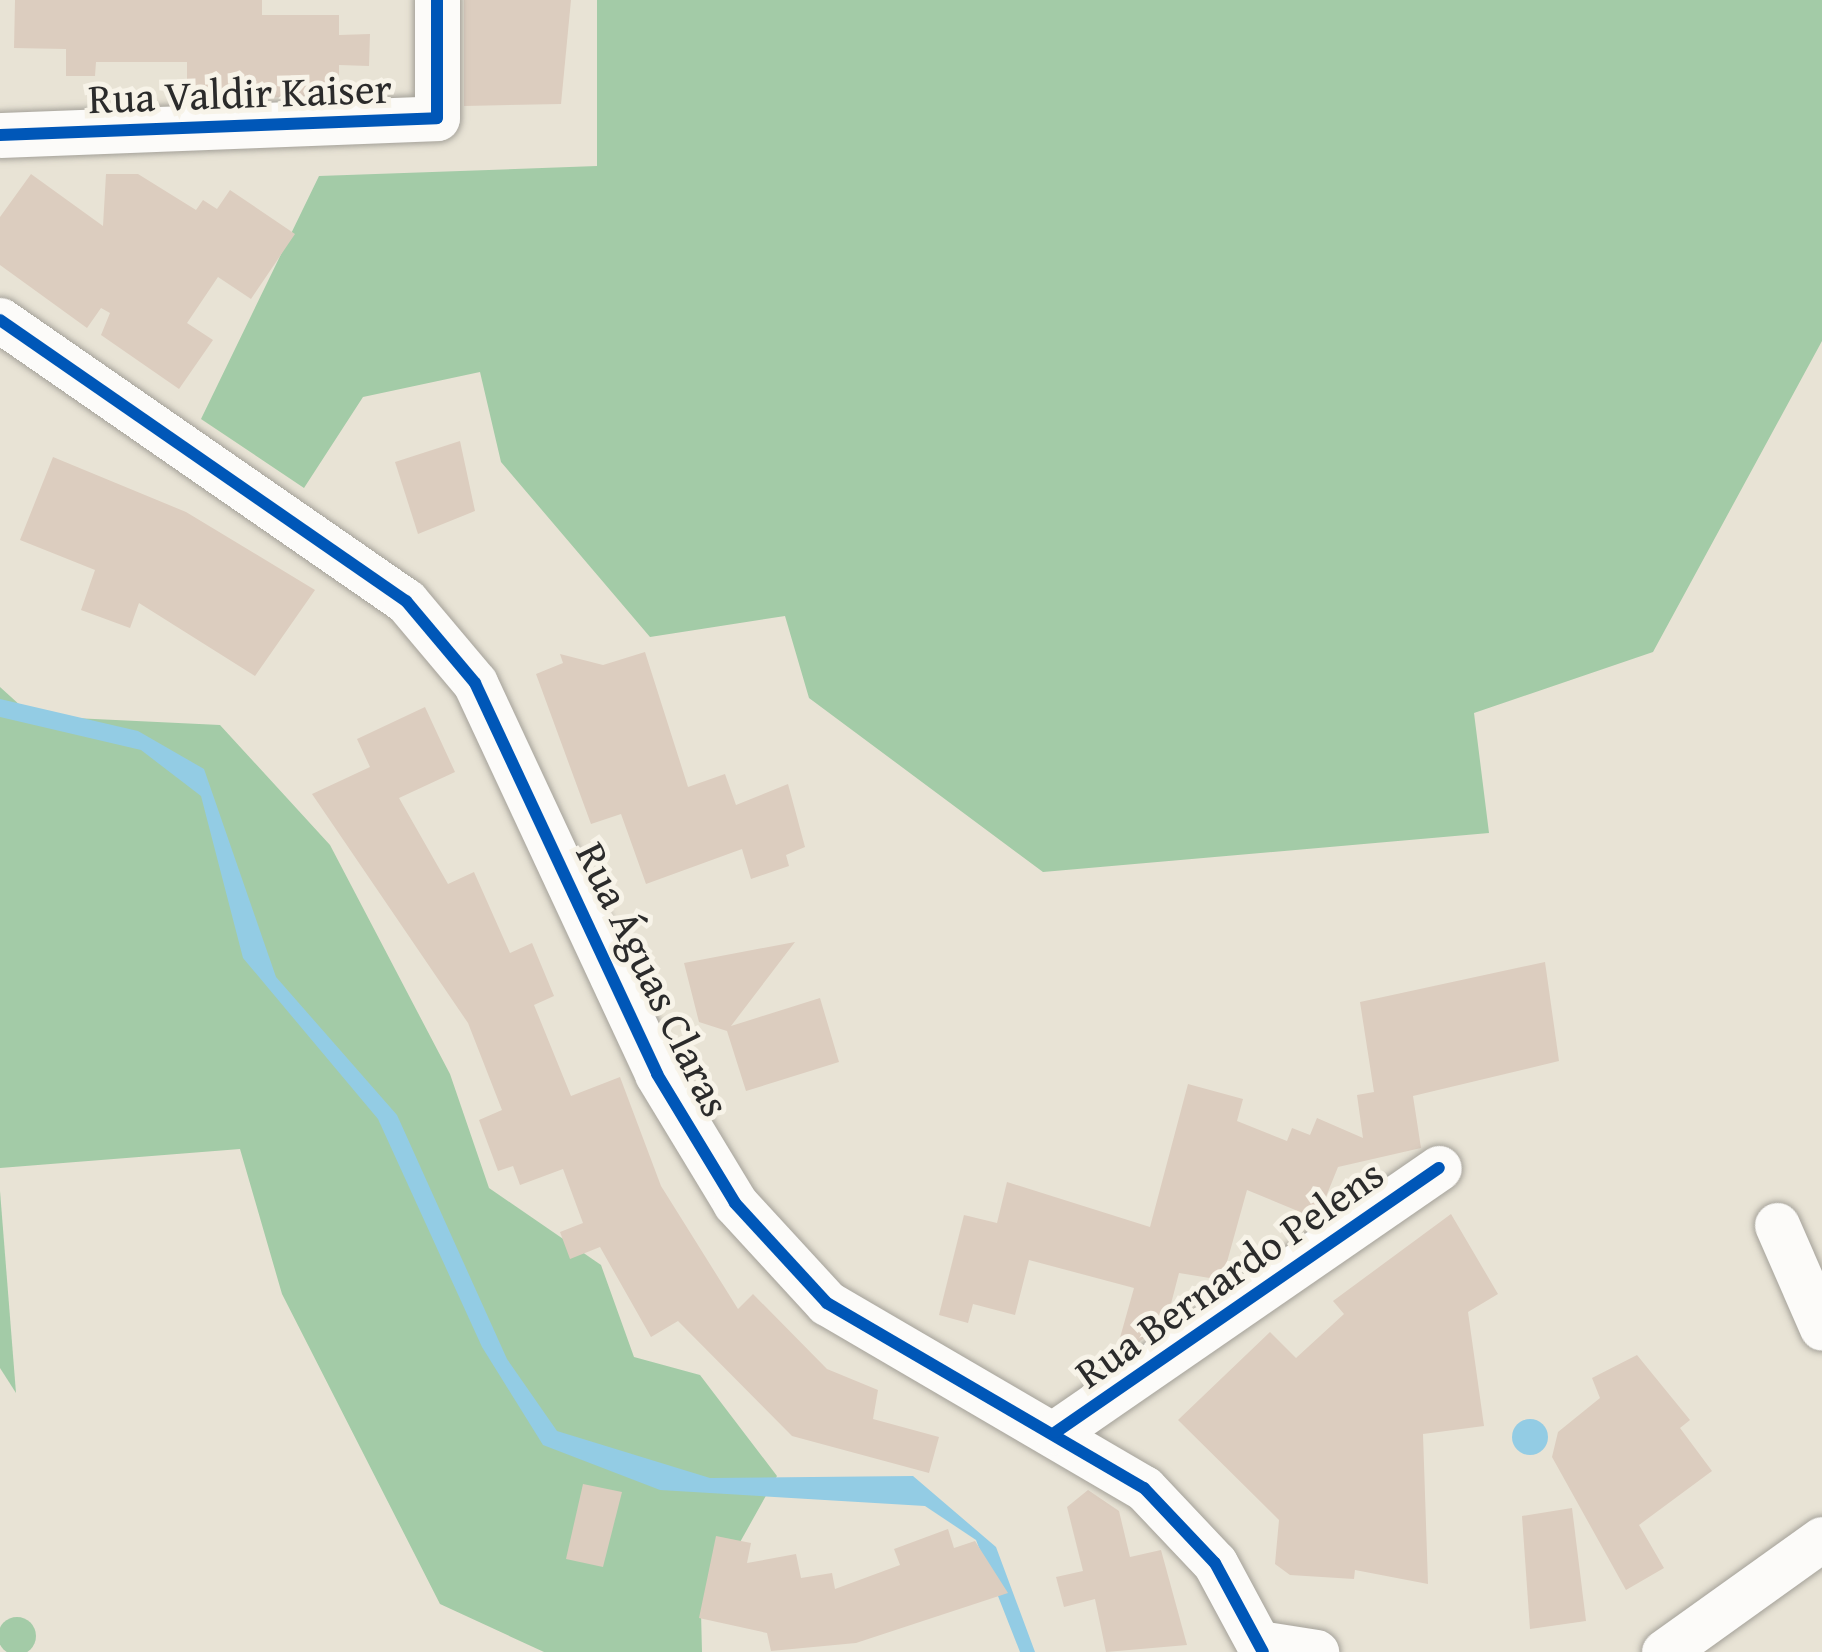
<!DOCTYPE html>
<html>
<head>
<meta charset="utf-8">
<style>
	body { margin:0 }
	#map { position:relative; width:1822px; height:1652px; overflow:hidden; background:#e8e3d5; font-family:"Gentium Book Plus",serif }
	div>[style] { position:absolute }
	[style*='--x'] { left:calc(var(--x)*1px); top:calc(var(--y)*1px); width:calc(var(--w)*1px); rotate:calc(var(--a)*1deg) }
	.forest>* { inset:0; background:#a3cba7 }
	.round { border-radius:50% }
	.water>* { inset:0; background:#93cce4 }
	.building>* { inset:0; background:#dccdbf }
	.roads { filter:drop-shadow(0 0 3px #a4a199) drop-shadow(0 0 3px #a4a199) }
	.street>* { height:45px; margin:-22.5px; padding:0 22.5px; transform-origin:22.5px; border-radius:22.5px; background:#fcfbf9 }
	.cycleway>* { height:12px; margin:-6px; padding:0 6px; transform-origin:6px; border-radius:6px; background:#0057b8 }
	span { translate:-50% -50%; white-space:nowrap; text-align:center; line-height:1.15; -webkit-text-stroke:10px #f7f3e8; paint-order:stroke }
	.street-label { font-size:42px; color:#2b2b2b }
</style>
</head>
<body>
<div id="map">
	<div class="forest">
		<div style="clip-path:polygon(597px 0,1822px 0,1822px 341px,1653px 652px,1474px 713px,1489px 833px,1043px 872px,809px 698px,785px 616px,650px 637px,501px 462px,480px 372px,363px 397px,304px 488px,201px 419px,319px 176px,597px 166px)"></div>
		<div style="clip-path:polygon(0 687px,32px 716px,220px 725px,330px 845px,450px 1074px,489px 1188px,601px 1265px,634px 1357px,700px 1375px,777px 1476px,701px 1612px,702px 1652px,544px 1652px,440px 1604px,282px 1294px,240px 1149px,0 1168px)"></div>
		<div style="clip-path:polygon(0 1191px,16px 1393px,0 1368px)"></div>
		<div class="round" style="left:-2px;top:1617px;width:38px;height:38px"></div>
	</div>
	<div class="water">
		<div style="clip-path:polygon(0 699px,138px 731px,204px 769px,276px 977px,397px 1115px,507px 1359px,557px 1431px,710px 1478px,913px 1476px,996px 1547px,1035px 1652px,1020px 1652px,976px 1540px,925px 1506px,660px 1490px,543px 1445px,482px 1347px,378px 1119px,243px 958px,201px 796px,141px 750px,0 717px)"></div>
		<div class="round" style="left:1512px;top:1419px;width:36px;height:36px"></div>
	</div>
	<div class="building">
		<div style="clip-path:polygon(15px 0,262px 0,262px 15px,339px 15px,339px 35px,370px 34px,369px 66px,339px 65px,339px 95px,187px 101px,187px 62px,96px 62px,95px 76px,66px 76px,66px 49px,14px 48px)"></div>
		<div style="clip-path:polygon(464px 0,571px 0,561px 104px,464px 106px)"></div>
		<div style="clip-path:polygon(31px 174px,103px 226px,106px 174px,138px 174px,196px 210px,203px 200px,217px 209px,230px 190px,295px 234px,251px 299px,218px 277px,187px 323px,213px 340px,179px 389px,101px 335px,110px 313px,101px 308px,87px 328px,0 265px,0 217px)"></div>
		<div style="clip-path:polygon(460px 441px,475px 511px,418px 534px,395px 462px)"></div>
		<div style="clip-path:polygon(53px 457px,186px 512px,315px 590px,255px 676px,139px 603px,130px 628px,81px 610px,95px 570px,20px 540px)"></div>
		<div style="clip-path:polygon(645px 652px,688px 787px,725px 774px,736px 805px,788px 784px,805px 847px,786px 855px,789px 866px,751px 879px,742px 849px,646px 884px,621px 814px,591px 824px,536px 674px,563px 663px,560px 654px,603px 665px)"></div>
		<div style="clip-path:polygon(425px 707px,455px 772px,399px 798px,448px 884px,474px 872px,510px 953px,532px 943px,554px 996px,534px 1005px,571px 1096px,620px 1077px,661px 1186px,738px 1309px,753px 1294px,827px 1369px,878px 1390px,873px 1419px,939px 1437px,929px 1473px,792px 1436px,678px 1321px,651px 1337px,600px 1247px,570px 1259px,560px 1232px,583px 1223px,563px 1169px,520px 1185px,513px 1166px,498px 1171px,479px 1120px,502px 1110px,468px 1023px,312px 794px,370px 767px,357px 739px)"></div>
		<div style="clip-path:polygon(795px 942px,731px 1026px,820px 998px,839px 1062px,746px 1091px,727px 1031px,699px 1022px,684px 963px)"></div>
		<div style="clip-path:polygon(1545px 962px,1559px 1061px,1413px 1096px,1421px 1148px,1338px 1167px,1317px 1219px,1247px 1190px,1222px 1280px,1179px 1273px,1166px 1323px,1114px 1359px,1134px 1288px,1029px 1260px,1015px 1315px,973px 1304px,968px 1323px,939px 1315px,964px 1215px,997px 1223px,1007px 1182px,1150px 1227px,1188px 1084px,1243px 1099px,1237px 1121px,1287px 1141px,1292px 1128px,1310px 1135px,1317px 1118px,1363px 1138px,1357px 1095px,1374px 1092px,1360px 1002px)"></div>
		<div style="clip-path:polygon(1451px 1214px,1498px 1294px,1468px 1312px,1484px 1426px,1423px 1434px,1428px 1584px,1355px 1570px,1354px 1579px,1290px 1575px,1275px 1564px,1279px 1520px,1178px 1420px,1270px 1332px,1296px 1358px,1344px 1314px,1333px 1301px)"></div>
		<div style="clip-path:polygon(1637px 1355px,1690px 1420px,1680px 1428px,1712px 1471px,1639px 1525px,1664px 1568px,1626px 1590px,1552px 1457px,1558px 1432px,1600px 1398px,1592px 1378px)"></div>
		<div style="clip-path:polygon(583px 1484px,622px 1492px,603px 1567px,566px 1559px)"></div>
		<div style="clip-path:polygon(1088px 1490px,1119px 1511px,1130px 1557px,1161px 1550px,1187px 1645px,1106px 1652px,1095px 1599px,1064px 1607px,1056px 1577px,1083px 1571px,1067px 1507px)"></div>
		<div style="clip-path:polygon(1572px 1508px,1586px 1621px,1530px 1629px,1522px 1516px)"></div>
		<div style="clip-path:polygon(948px 1529px,954px 1548px,975px 1541px,1008px 1593px,856px 1643px,771px 1651px,767px 1633px,699px 1618px,716px 1536px,751px 1543px,747px 1563px,796px 1554px,801px 1578px,832px 1573px,835px 1589px,900px 1565px,894px 1549px)"></div>
	</div>
	<div class="roads">
		<div class="street">
			<div style="--x:0;--y:135;--w:437;--a:-2.2"></div>
			<div style="--x:437;--y:118;--w:118;--a:-90"></div>
			<div style="--x:0;--y:320;--w:494;--a:34.7"></div>
			<div style="--x:406;--y:601;--w:107;--a:49.9"></div>
			<div style="--x:475;--y:683;--w:431;--a:65"></div>
			<div style="--x:657;--y:1074;--w:151;--a:58.8"></div>
			<div style="--x:735;--y:1203;--w:136;--a:47.4"></div>
			<div style="--x:827;--y:1303;--w:367;--a:30.3"></div>
			<div style="--x:1144;--y:1488;--w:103;--a:46.6"></div>
			<div style="--x:1215;--y:1563;--w:101;--a:61.7"></div>
			<div style="--x:1777;--y:1225;--w:112;--a:66.4"></div>
			<div style="--x:1056;--y:1432;--w:465;--a:-34.6"></div>
			<div style="--x:1259;--y:1643;--w:58;--a:9"></div>
			<div style="--x:1664;--y:1652;--w:194;--a:-35.6"></div>
		</div>
	</div>
	<div class="cycleway">
		<div style="--x:0;--y:135;--w:437;--a:-2.2"></div>
		<div style="--x:437;--y:118;--w:118;--a:-90"></div>
		<div style="--x:0;--y:320;--w:494;--a:34.7"></div>
		<div style="--x:406;--y:601;--w:107;--a:49.9"></div>
		<div style="--x:475;--y:683;--w:431;--a:65"></div>
		<div style="--x:657;--y:1074;--w:151;--a:58.8"></div>
		<div style="--x:735;--y:1203;--w:136;--a:47.4"></div>
		<div style="--x:827;--y:1303;--w:367;--a:30.3"></div>
		<div style="--x:1144;--y:1488;--w:103;--a:46.6"></div>
		<div style="--x:1215;--y:1563;--w:101;--a:61.7"></div>
		<div style="--x:1056;--y:1432;--w:465;--a:-34.6"></div>
	</div>
	<div class="street-label">
		<span style="left:240px;top:93px;rotate:-2deg">Rua Valdir Kaiser</span>
		<span style="left:654px;top:979px;rotate:64deg">Rua Águas Claras</span>
		<span style="left:1229px;top:1273px;rotate:-35deg">Rua Bernardo Pelens</span>
	</div>
</div>
</body>
</html>
